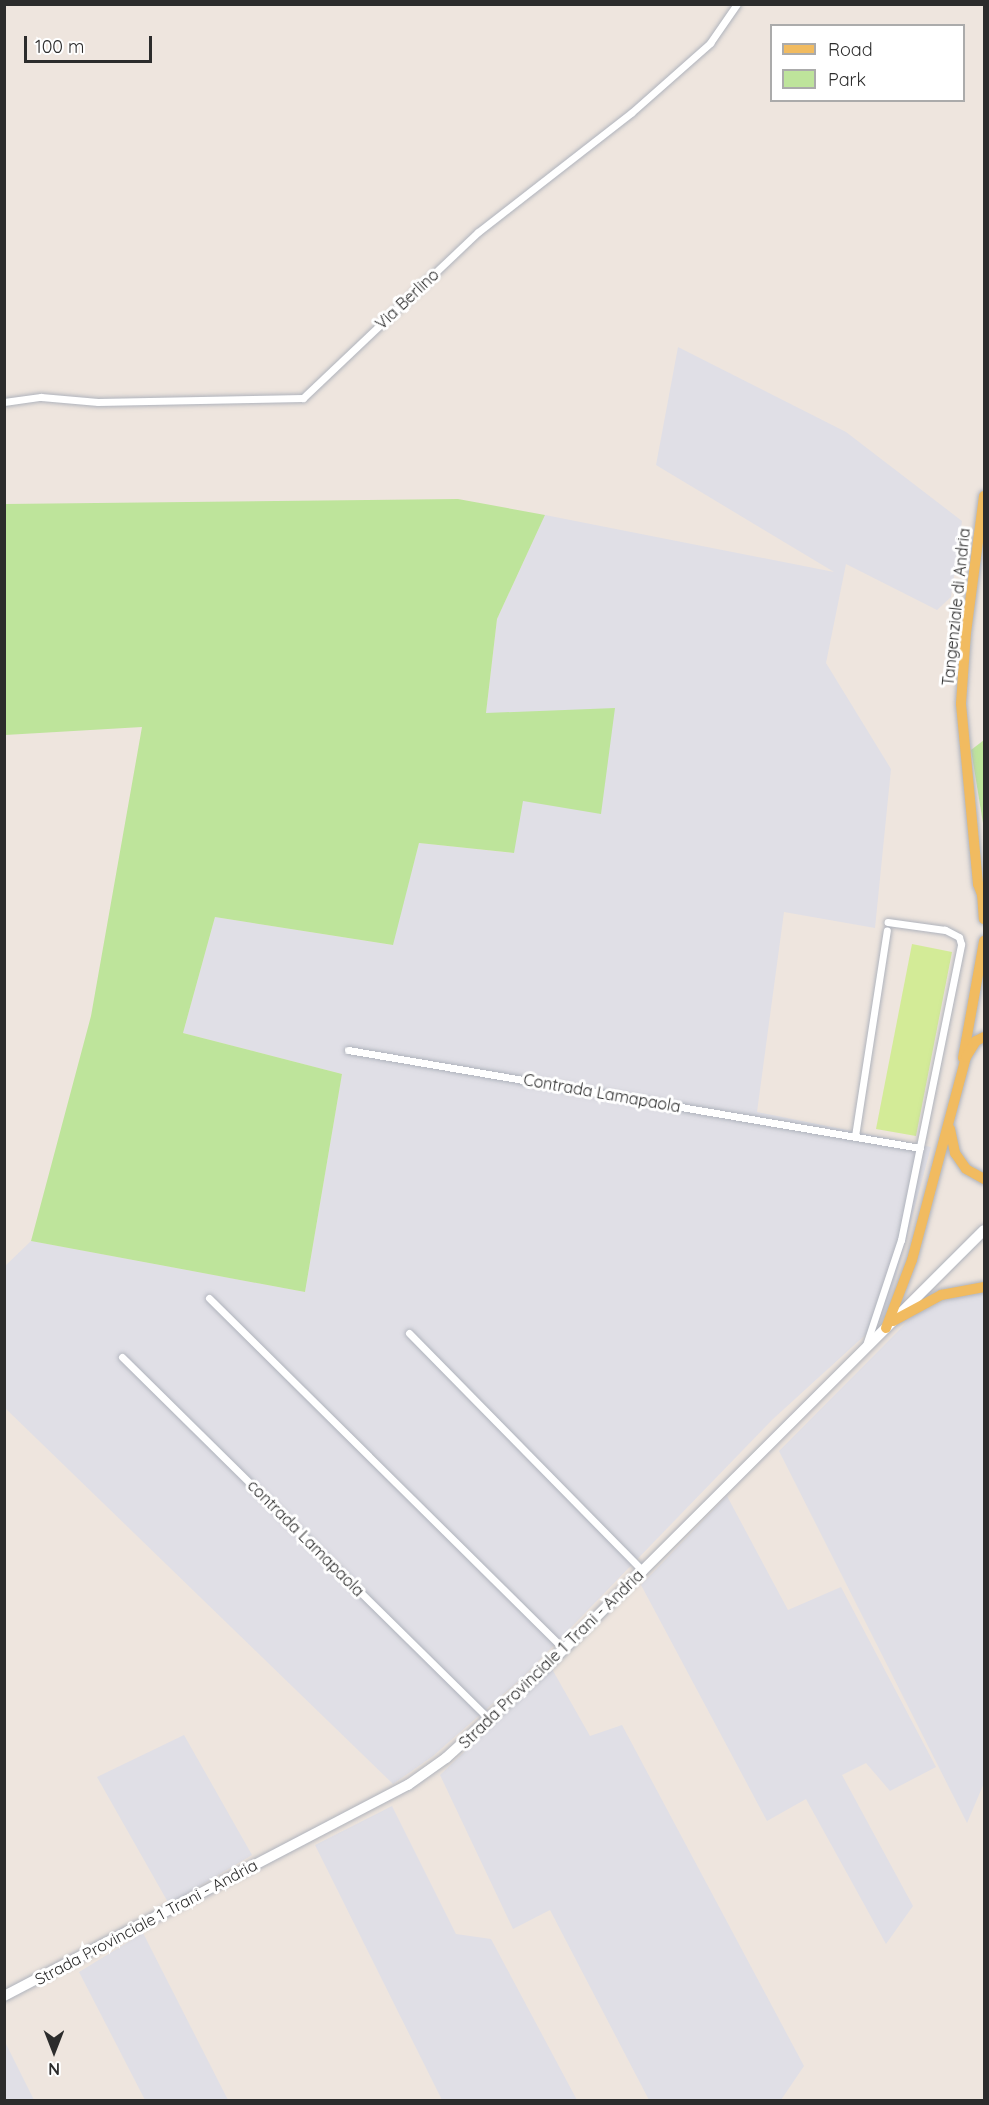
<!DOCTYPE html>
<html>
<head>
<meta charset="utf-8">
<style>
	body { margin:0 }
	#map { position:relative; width:989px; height:2105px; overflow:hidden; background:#eee5de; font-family:Quicksand,sans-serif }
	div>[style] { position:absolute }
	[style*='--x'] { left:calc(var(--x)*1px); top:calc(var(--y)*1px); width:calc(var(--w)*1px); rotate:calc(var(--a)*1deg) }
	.industrial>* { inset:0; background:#e0dfe6 }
	.green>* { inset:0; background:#bee49b }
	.pitch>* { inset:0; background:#d3eb97 }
	.roads { filter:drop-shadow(0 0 2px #afb3bc) drop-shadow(0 0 2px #afb3bc) }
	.minor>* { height:7px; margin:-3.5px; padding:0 3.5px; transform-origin:3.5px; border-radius:3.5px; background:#fff }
	.secondary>* { height:10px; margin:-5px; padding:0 5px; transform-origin:5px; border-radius:5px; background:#fff }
	.primary>* { height:10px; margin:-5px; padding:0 5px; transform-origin:5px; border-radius:5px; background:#f1bb60 }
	span { translate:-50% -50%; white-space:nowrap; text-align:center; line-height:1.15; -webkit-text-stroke:6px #fff; paint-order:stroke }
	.street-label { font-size:16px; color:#2c2c2c }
	.frame { position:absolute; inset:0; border:6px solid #2c2c2c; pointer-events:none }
	.legend { position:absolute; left:770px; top:24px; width:195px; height:78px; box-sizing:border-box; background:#fff; border:2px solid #ababab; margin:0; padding:8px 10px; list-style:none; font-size:18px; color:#2c2c2c }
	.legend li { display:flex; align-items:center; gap:12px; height:30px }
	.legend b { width:30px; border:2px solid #ababab }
	.north { position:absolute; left:24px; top:2021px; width:60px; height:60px; -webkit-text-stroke:4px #fff; paint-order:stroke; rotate:180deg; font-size:16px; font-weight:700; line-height:24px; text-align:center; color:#2c2c2c }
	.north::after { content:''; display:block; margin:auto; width:21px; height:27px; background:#2c2c2c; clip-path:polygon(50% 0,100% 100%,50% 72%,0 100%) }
	.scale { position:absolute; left:24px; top:36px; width:128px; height:27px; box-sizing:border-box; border:3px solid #2c2c2c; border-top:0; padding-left:8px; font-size:18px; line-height:21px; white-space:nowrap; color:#2c2c2c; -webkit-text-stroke:4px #fff; paint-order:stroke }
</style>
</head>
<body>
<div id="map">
	<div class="industrial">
		<div style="clip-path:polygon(678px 347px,846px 432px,962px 521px,951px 597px,937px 610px,846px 564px,826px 663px,891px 769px,875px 928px,784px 912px,757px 1112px,931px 1147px,885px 1317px,773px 1419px,524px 1676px,433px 1756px,393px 1784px,5px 1408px,5px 1266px,31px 1241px,305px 1292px,342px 1074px,183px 1033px,215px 917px,392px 945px,419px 843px,513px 853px,486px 713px,497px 619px,545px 515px,834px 572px,656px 465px)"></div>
		<div style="clip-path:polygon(984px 1293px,984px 1783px,967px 1823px,779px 1451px,913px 1316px,957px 1296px)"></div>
		<div style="clip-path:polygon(727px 1496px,788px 1610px,841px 1587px,936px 1767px,890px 1791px,866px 1763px,842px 1775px,913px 1906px,886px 1944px,806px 1799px,767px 1821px,641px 1585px)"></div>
		<div style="clip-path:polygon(552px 1669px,590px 1736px,622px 1725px,804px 2066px,781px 2100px,649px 2100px,550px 1910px,513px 1929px,440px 1775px)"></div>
		<div style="clip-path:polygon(184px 1735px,252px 1855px,169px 1904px,97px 1777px)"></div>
		<div style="clip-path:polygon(392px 1806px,456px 1934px,491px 1939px,577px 2100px,442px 2100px,315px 1845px)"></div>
		<div style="clip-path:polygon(143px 1933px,228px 2100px,145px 2100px,79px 1972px)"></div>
		<div style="clip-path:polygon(4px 2042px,5px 2042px,34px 2100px,5px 2100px)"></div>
	</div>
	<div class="green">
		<div style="clip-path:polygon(458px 499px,545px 515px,497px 619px,486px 713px,615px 708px,601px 814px,523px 801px,514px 853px,419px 843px,393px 945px,215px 917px,183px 1033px,342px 1074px,305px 1292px,31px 1241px,91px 1016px,142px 727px,5px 735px,5px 504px)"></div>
		<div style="clip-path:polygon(984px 740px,984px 829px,971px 750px)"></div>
	</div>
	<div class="pitch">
		<div style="clip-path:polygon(912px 944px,952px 952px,916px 1136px,876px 1129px)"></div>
	</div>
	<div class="roads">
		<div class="minor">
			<div style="--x:4;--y:402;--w:37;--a:-8"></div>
			<div style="--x:41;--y:397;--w:57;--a:5"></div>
			<div style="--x:98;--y:402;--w:205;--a:-1.1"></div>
			<div style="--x:303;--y:398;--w:241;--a:-43.5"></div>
			<div style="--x:478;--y:232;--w:194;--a:-37.9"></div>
			<div style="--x:631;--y:113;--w:106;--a:-41.5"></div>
			<div style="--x:710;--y:43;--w:47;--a:-55.3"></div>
			<div style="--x:348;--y:1050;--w:580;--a:9.72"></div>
			<div style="--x:855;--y:1136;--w:208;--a:-81.2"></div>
			<div style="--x:209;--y:1298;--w:499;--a:44.7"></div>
			<div style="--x:409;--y:1333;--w:334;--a:45.5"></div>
			<div style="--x:866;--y:1345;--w:111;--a:-71.6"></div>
			<div style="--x:901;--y:1240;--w:302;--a:-78.5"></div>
			<div style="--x:961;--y:944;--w:7;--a:-106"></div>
			<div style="--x:959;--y:937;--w:16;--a:-153"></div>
			<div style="--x:945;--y:930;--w:58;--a:-172"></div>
			<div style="--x:122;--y:1357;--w:517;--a:44.61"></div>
		</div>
		<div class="secondary">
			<div style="--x:4;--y:1996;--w:456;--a:-27.6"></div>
			<div style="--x:408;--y:1785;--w:47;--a:-35.4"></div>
			<div style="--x:446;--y:1758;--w:134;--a:-42.3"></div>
			<div style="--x:545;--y:1668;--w:620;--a:-44.93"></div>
		</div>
		<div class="primary">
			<div style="--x:984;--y:496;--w:137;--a:97.5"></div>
			<div style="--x:966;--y:632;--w:72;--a:94"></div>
			<div style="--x:961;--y:704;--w:181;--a:84.6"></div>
			<div style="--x:978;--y:884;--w:17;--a:69"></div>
			<div style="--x:982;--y:893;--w:26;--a:86"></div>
			<div style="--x:963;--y:1058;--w:119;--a:-79.8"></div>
			<div style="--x:950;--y:1129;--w:25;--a:78"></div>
			<div style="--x:955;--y:1153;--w:19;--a:55"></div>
			<div style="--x:966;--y:1169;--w:21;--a:29"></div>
			<div style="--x:893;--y:1321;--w:55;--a:-28.4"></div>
			<div style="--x:941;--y:1295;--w:44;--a:-10.5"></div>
			<div style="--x:886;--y:1328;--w:73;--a:-69.1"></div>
			<div style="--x:912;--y:1260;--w:210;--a:-75.1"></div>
			<div style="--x:966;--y:1057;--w:19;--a:-58"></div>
			<div style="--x:976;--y:1041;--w:9;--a:-27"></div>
		</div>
	</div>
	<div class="street-label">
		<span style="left:407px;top:299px;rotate:-43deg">Via Berlino</span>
		<span style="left:956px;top:607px;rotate:-84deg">Tangenziale di Andria</span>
		<span style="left:602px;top:1093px;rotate:10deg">Contrada Lamapaola</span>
		<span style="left:306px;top:1538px;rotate:45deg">contrada Lamapaola</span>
		<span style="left:551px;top:1659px;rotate:-44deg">Strada Provinciale 1 Trani - Andria</span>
		<span style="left:146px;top:1922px;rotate:-28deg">Strada Provinciale 1 Trani - Andria</span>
	</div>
	<div class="frame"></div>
	<ul class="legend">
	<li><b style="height:8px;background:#f1bb60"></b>Road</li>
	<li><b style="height:16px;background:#bee49b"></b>Park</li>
	</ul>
	<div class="north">N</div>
	<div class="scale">100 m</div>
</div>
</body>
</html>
